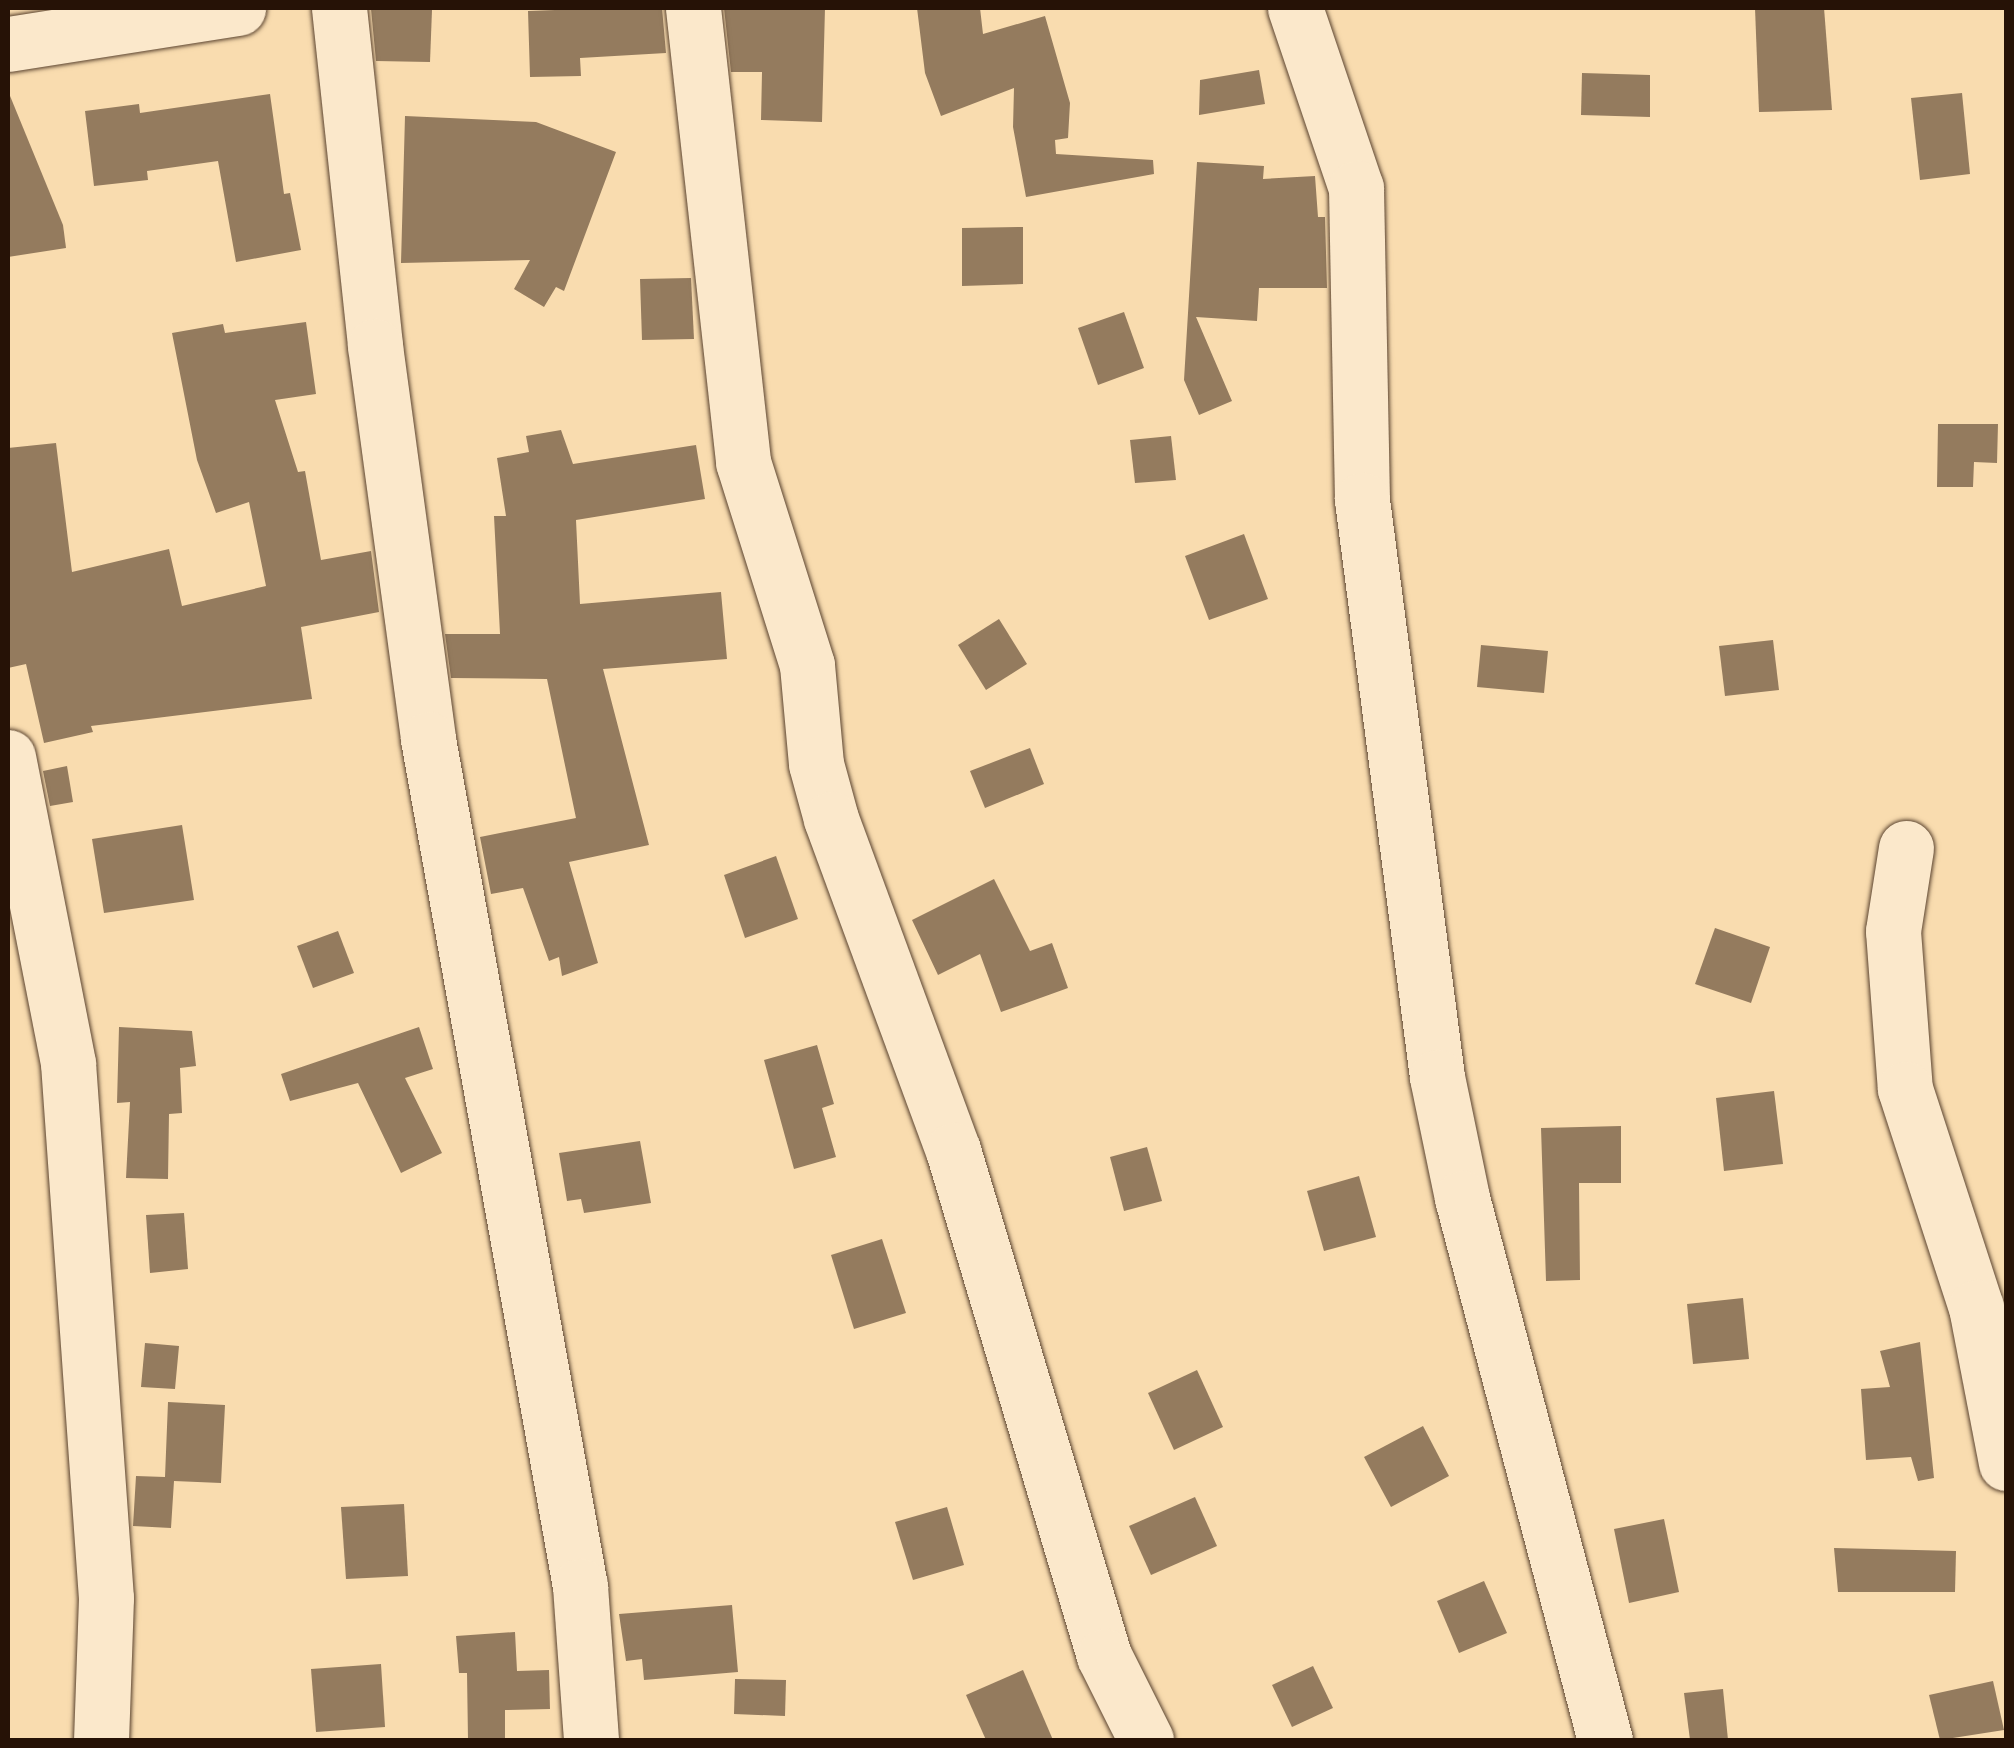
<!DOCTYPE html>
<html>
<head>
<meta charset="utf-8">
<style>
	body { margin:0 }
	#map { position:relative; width:2014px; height:1748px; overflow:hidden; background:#f9dcaf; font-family:Vollkorn,serif }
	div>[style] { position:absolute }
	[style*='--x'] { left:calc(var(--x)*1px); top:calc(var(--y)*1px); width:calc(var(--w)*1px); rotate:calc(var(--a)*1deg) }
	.building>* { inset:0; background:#947b5e }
	.roads { filter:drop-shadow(0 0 2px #5b4430) drop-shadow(0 0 2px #5b4430) }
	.minor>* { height:55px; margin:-27.5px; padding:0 27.5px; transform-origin:27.5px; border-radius:27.5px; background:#fbe8cb }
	span { translate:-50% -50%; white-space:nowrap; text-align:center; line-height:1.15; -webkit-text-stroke:10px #fbe8cb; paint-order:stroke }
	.frame { position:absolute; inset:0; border:10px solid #261206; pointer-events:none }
</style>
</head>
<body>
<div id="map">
	<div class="building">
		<div style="clip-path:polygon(609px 8px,662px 8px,666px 53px,580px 58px,581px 76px,530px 77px,528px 11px)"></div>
		<div style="clip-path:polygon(724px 8px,825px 8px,822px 122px,761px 120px,762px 72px,731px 72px)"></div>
		<div style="clip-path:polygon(917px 8px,980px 8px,983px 34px,1045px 16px,1070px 103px,1068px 138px,1055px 140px,1056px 154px,1153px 160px,1154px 174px,1026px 197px,1013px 127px,1014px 88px,941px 116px,925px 73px)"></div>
		<div style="clip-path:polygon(1755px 8px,1824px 8px,1832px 110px,1759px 112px)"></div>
		<div style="clip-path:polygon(371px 9px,432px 10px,430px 62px,376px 61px)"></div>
		<div style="clip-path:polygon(1259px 70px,1265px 104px,1199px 115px,1200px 80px)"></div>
		<div style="clip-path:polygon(1582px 73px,1650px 75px,1650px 117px,1581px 115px)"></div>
		<div style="clip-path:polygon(8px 91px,63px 225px,66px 248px,8px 257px)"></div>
		<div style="clip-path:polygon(1962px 93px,1970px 174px,1920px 180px,1911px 98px)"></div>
		<div style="clip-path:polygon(270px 94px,284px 194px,290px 193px,301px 250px,236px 262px,218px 161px,147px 171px,148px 180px,94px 186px,85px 111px,139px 104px,140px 113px)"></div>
		<div style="clip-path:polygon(405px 116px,536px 122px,616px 152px,564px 291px,556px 287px,544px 307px,514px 289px,530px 260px,401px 263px)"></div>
		<div style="clip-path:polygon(1197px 162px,1264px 166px,1263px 179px,1315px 176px,1318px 217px,1325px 217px,1327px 288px,1259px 288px,1257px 321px,1196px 317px,1232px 401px,1199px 415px,1184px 380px)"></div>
		<div style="clip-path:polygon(1023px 227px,1023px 284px,962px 286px,962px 228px)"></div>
		<div style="clip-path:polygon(691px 278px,694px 339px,642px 340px,640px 279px)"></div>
		<div style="clip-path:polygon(1124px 312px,1144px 368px,1098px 385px,1078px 328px)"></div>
		<div style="clip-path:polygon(306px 322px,316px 394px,275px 400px,298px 472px,305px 471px,321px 560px,371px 551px,379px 612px,301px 627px,312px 699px,91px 726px,93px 732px,44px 743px,26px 664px,8px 668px,8px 448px,56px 443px,72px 572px,169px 549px,182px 606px,266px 586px,249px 502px,216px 513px,197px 460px,172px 333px,223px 324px,225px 333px)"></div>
		<div style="clip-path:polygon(1938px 424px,1998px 424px,1997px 463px,1974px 462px,1973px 487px,1937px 487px)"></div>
		<div style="clip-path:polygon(561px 430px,573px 464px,696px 445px,705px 499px,576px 520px,580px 604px,721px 592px,727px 659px,603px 669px,649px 845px,569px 862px,598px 963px,562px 976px,559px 957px,549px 961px,523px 888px,491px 894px,480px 837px,576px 818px,547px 679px,451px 678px,445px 634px,500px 634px,494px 516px,506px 516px,497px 458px,529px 452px,526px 436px)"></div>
		<div style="clip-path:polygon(1171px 436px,1176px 480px,1135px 483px,1130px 440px)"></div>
		<div style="clip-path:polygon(1244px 534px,1268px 599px,1209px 620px,1185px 556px)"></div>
		<div style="clip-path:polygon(999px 619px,1027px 664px,986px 690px,958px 645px)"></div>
		<div style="clip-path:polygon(1773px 640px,1779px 690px,1725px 696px,1719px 646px)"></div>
		<div style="clip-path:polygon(1481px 645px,1548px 651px,1544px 693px,1477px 687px)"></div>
		<div style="clip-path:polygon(1030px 748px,1044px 784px,985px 808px,970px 771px)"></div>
		<div style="clip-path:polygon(67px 766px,73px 802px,50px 806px,43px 771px)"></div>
		<div style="clip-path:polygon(182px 825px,194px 900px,104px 913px,92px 839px)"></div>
		<div style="clip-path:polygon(776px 856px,798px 919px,745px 938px,724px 875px)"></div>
		<div style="clip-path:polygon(994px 879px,1030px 951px,1052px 943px,1068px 988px,1001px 1012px,980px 954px,938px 975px,912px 920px)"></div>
		<div style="clip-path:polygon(1715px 928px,1770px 947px,1751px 1003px,1695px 984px)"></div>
		<div style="clip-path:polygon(338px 931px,354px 973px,313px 988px,297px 946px)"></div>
		<div style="clip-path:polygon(119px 1027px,192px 1031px,196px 1066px,180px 1068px,182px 1113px,169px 1114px,168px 1179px,126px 1178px,130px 1102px,117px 1103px)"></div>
		<div style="clip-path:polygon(419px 1027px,433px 1069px,405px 1078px,442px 1153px,401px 1173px,358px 1083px,290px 1101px,281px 1074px)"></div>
		<div style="clip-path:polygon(817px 1045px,834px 1104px,822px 1108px,836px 1157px,794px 1169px,764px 1060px)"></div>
		<div style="clip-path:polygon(1774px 1091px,1783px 1164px,1724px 1171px,1716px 1098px)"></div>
		<div style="clip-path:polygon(1621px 1126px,1621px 1183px,1579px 1183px,1580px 1280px,1546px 1281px,1541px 1128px)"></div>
		<div style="clip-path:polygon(640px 1141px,651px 1203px,584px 1213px,581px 1199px,567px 1201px,559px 1153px)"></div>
		<div style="clip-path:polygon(1147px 1147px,1162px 1201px,1124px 1211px,1110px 1157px)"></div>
		<div style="clip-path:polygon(1359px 1176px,1376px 1237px,1324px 1251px,1307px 1191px)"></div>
		<div style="clip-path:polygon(184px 1213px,188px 1269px,150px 1273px,146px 1215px)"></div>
		<div style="clip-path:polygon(882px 1239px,906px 1313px,854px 1329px,831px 1255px)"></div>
		<div style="clip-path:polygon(1743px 1298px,1749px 1359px,1693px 1364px,1687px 1304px)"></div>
		<div style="clip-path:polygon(1920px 1342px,1934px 1478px,1918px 1481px,1911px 1457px,1866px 1460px,1861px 1389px,1890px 1387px,1880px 1351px)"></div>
		<div style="clip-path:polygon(145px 1343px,179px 1346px,175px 1389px,141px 1387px)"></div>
		<div style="clip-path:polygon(1197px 1370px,1223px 1427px,1174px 1450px,1148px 1393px)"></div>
		<div style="clip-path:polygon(168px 1402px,225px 1405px,221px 1483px,174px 1481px,171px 1528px,133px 1526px,136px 1476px,165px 1477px)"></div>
		<div style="clip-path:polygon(1423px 1426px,1449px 1476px,1391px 1507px,1364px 1457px)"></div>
		<div style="clip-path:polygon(1195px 1497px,1217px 1546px,1151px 1575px,1129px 1526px)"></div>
		<div style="clip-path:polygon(404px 1504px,408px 1576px,346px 1579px,341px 1507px)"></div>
		<div style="clip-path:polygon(947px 1507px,964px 1565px,913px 1580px,895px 1522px)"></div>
		<div style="clip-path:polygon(1664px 1519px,1679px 1592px,1629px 1603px,1614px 1529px)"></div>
		<div style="clip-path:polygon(1834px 1548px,1956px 1551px,1955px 1592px,1838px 1592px)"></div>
		<div style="clip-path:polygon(1484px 1581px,1507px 1633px,1459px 1653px,1437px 1601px)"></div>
		<div style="clip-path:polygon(732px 1605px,738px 1672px,644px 1680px,642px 1659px,626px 1661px,619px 1614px)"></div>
		<div style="clip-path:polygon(515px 1632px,517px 1671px,549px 1670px,550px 1709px,505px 1710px,505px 1740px,468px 1740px,467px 1673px,459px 1673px,456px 1636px)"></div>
		<div style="clip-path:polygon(381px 1664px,385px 1727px,316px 1732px,311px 1669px)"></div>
		<div style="clip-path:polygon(1313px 1666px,1333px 1708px,1292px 1727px,1272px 1685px)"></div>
		<div style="clip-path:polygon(1023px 1670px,1053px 1740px,986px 1740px,966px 1695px)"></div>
		<div style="clip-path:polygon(735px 1679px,786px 1680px,785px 1716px,734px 1714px)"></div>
		<div style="clip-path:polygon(1993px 1681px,2004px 1730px,1940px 1740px,1929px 1695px)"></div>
		<div style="clip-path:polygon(1723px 1689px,1728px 1740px,1690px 1740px,1684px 1693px)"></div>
	</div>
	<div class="roads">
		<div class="minor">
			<div style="--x:339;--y:8;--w:340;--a:83.9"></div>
			<div style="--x:375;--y:346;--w:397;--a:82.3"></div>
			<div style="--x:428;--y:739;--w:861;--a:79.83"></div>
			<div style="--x:580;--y:1586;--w:154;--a:85.9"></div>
			<div style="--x:693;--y:8;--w:457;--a:83.7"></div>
			<div style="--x:743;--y:462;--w:213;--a:72.5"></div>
			<div style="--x:807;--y:665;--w:99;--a:84.8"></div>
			<div style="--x:816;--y:764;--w:57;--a:74.7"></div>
			<div style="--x:831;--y:819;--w:353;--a:69.8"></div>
			<div style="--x:953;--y:1150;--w:528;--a:73.38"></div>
			<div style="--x:1104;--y:1656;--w:94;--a:63.4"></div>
			<div style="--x:1295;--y:8;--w:190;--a:71.3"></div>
			<div style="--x:1356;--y:188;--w:312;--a:88.9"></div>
			<div style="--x:1362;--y:500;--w:582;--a:82.59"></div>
			<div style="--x:1437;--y:1077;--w:124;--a:78.3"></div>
			<div style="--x:1462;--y:1198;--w:561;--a:75.22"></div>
			<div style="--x:8;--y:44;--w:233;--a:-8.9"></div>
			<div style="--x:8;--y:757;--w:312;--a:78.9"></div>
			<div style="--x:68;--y:1063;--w:536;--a:85.94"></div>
			<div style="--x:106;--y:1598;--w:142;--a:92"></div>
			<div style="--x:1906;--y:848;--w:84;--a:98.9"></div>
			<div style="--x:1893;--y:931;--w:158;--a:85.7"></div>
			<div style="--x:1905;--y:1089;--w:229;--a:72"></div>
			<div style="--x:1976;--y:1307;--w:159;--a:79.1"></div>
		</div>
	</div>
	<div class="frame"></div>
</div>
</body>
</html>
